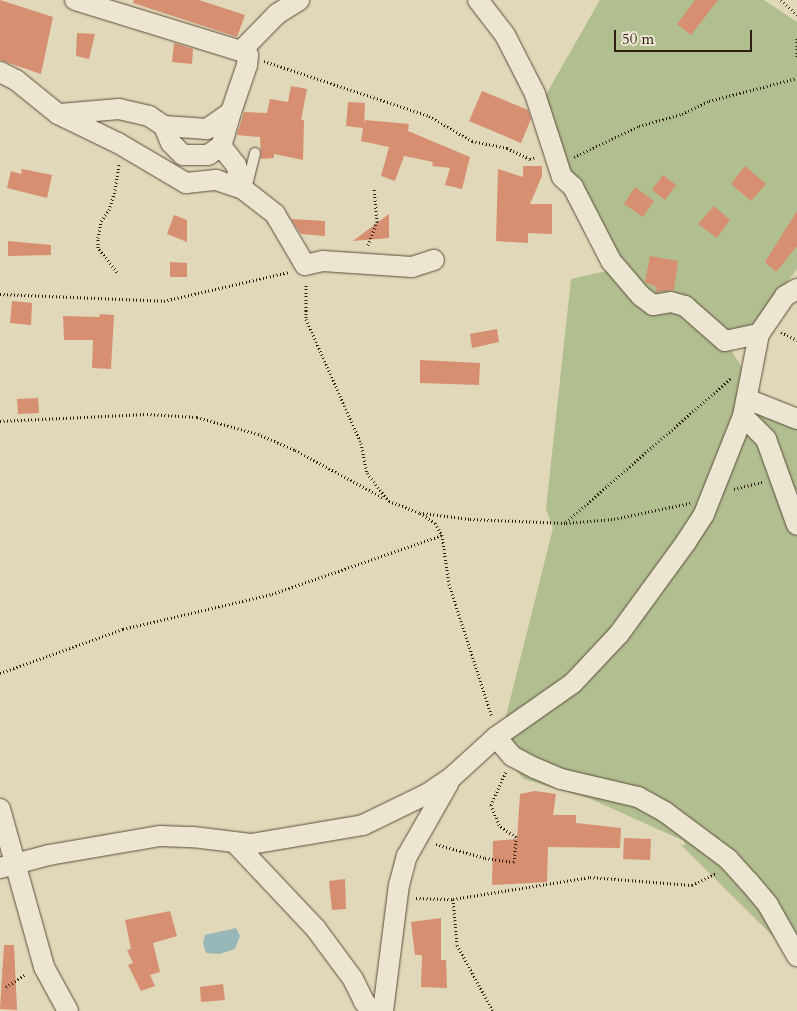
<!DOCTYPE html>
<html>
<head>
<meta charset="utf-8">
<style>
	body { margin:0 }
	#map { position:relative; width:797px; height:1011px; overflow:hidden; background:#e1d7b9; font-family:Cardo,serif }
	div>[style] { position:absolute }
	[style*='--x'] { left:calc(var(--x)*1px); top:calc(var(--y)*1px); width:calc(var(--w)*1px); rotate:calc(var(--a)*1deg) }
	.green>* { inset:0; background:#b1be90 }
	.water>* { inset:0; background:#97b7b8 }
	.building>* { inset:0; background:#d68f71 }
	.path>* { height:3px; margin-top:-1.5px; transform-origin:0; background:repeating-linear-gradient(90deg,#301e10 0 1px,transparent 0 3.5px) }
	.roads { filter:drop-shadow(0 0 1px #5c4c3a) drop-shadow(0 0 1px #5c4c3a) }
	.service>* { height:10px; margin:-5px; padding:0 5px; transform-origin:5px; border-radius:5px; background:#ece5d2 }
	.minor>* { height:20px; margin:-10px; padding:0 10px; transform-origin:10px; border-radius:10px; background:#ece5d2 }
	span { translate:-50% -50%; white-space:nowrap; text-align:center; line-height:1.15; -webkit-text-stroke:4.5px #ece5d2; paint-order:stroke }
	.scale { position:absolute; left:614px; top:30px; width:138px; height:22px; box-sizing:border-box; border:2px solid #301e10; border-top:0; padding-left:6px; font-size:15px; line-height:18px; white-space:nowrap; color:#301e10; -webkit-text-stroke:4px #ece5d2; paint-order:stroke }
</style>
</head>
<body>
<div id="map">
	<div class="green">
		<div style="clip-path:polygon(600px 0,764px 0,797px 22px,797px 269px,757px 322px,731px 350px,769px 410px,797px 427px,797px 960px,680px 844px,685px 846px,684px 841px,591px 799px,524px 779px,505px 759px,500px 740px,553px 528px,546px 509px,571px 279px,629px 266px,594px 238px,540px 105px)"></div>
	</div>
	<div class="water">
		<div style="clip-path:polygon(236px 928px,240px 936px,235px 949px,219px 954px,206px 953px,203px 943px,205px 935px)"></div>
	</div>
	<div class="building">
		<div style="clip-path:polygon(0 0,53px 17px,41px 74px,0 60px)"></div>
		<div style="clip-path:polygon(134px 0,199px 0,245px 15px,237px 37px,133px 3px)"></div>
		<div style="clip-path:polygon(695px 0,718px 0,691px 35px,677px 24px)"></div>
		<div style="clip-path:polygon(77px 33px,95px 34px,89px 59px,76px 56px)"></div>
		<div style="clip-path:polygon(174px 43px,193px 49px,192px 64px,172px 62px)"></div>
		<div style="clip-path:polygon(291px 86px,307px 89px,301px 120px,304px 120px,303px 160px,274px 154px,274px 158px,261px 159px,260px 137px,237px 135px,244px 112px,267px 113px,270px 99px,288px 102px)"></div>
		<div style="clip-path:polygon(482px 91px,528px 110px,531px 119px,521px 143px,469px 121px)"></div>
		<div style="clip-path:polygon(348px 102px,365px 103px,364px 125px,365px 120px,409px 124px,408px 131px,470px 157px,462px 189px,445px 185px,450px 168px,432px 166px,433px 162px,404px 156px,395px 181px,381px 176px,389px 147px,361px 141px,363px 128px,346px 126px)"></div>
		<div style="clip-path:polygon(523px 166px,542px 166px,542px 176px,530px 204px,552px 204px,552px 234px,528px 233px,528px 243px,496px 241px,498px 169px,523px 177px)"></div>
		<div style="clip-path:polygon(745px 166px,766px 184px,751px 201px,731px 184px)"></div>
		<div style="clip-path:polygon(22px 169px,52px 175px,47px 198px,7px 188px,11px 171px,21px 174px)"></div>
		<div style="clip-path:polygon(663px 175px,676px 185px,665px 200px,652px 190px)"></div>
		<div style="clip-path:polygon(635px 187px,654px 201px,643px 217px,624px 204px)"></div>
		<div style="clip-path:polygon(714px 206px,730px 220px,717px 238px,698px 224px)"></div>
		<div style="clip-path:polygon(797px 211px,797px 246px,776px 272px,765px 262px)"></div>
		<div style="clip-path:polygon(389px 214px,389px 238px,353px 241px)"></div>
		<div style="clip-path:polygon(174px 215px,187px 220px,187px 242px,167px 234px)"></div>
		<div style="clip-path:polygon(291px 219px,325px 221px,325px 236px,301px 234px)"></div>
		<div style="clip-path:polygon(8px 241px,51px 245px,51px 255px,8px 256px)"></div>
		<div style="clip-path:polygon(650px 256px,678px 261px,674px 290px,656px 292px,657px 287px,645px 282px)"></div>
		<div style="clip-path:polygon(170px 262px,187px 263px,187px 277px,170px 277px)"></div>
		<div style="clip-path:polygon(12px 301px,32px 303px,31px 325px,10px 323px)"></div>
		<div style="clip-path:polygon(100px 314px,114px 315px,111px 369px,92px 368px,93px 340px,64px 340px,63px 316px,99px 317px)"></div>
		<div style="clip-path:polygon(497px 329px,499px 342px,472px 348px,470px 334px)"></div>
		<div style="clip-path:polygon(420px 360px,480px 363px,479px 385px,420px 383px)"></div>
		<div style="clip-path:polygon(38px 398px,39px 413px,18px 414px,17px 399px)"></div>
		<div style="clip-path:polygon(535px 791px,556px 794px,553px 815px,576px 815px,576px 823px,621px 828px,620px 848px,548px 847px,547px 882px,492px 885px,493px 841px,517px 839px,520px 794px)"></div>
		<div style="clip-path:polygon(624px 838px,651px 839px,650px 860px,623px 859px)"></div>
		<div style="clip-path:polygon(345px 879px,346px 909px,332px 910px,329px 881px)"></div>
		<div style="clip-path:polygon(170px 911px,177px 936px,153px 943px,160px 972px,150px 975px,155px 986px,141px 991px,128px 965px,133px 963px,127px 950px,131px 949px,125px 920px)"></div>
		<div style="clip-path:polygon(441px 918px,441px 960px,446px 960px,447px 988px,421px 987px,422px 955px,415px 955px,411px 922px)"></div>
		<div style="clip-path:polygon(4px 945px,14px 945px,17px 1010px,0 1009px)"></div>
		<div style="clip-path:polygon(223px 984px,225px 1000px,201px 1002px,200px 987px)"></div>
	</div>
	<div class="path">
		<div style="--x:781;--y:0;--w:22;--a:43"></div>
		<div style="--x:797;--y:38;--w:20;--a:90"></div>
		<div style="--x:264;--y:61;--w:174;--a:18.4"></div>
		<div style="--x:429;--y:116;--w:50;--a:30.2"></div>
		<div style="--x:472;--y:141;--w:36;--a:11"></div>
		<div style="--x:507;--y:148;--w:25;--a:26"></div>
		<div style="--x:530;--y:159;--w:6;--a:-18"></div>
		<div style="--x:574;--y:157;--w:72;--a:-25.5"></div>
		<div style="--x:639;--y:126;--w:45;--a:-15.6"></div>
		<div style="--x:682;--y:114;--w:30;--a:-26"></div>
		<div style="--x:709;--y:101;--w:91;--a:-14.6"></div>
		<div style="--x:368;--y:245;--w:25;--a:-69"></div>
		<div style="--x:377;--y:222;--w:33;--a:-95"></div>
		<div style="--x:117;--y:272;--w:31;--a:-128"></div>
		<div style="--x:98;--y:248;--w:10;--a:-90"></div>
		<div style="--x:98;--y:238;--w:17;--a:-80"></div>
		<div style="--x:101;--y:221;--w:14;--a:-54"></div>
		<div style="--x:109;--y:210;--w:21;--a:-73"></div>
		<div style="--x:115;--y:190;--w:26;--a:-81"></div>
		<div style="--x:306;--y:282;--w:37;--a:90"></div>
		<div style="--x:306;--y:319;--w:136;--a:66.1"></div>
		<div style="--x:361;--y:443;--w:31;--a:79"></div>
		<div style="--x:367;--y:473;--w:36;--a:52"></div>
		<div style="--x:389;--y:501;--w:33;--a:21"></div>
		<div style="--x:420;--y:513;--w:18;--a:34"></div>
		<div style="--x:435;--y:523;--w:14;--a:60"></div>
		<div style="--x:442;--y:535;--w:49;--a:81.9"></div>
		<div style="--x:449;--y:584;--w:140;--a:72.1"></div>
		<div style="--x:0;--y:294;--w:164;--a:2.4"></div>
		<div style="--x:164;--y:301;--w:128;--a:-13.1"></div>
		<div style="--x:781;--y:332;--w:18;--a:27"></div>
		<div style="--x:0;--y:421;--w:147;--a:-2.7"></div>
		<div style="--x:147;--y:414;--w:50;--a:3.4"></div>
		<div style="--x:197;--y:417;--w:63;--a:15.6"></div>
		<div style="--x:258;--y:434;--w:40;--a:23.4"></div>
		<div style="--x:295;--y:450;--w:99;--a:28.4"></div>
		<div style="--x:734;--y:489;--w:29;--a:-14"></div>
		<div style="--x:423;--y:513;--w:47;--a:7.3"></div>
		<div style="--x:470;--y:519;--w:96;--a:2.4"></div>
		<div style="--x:566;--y:523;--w:48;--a:-4.8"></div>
		<div style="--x:614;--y:519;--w:78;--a:-11.9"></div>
		<div style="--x:566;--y:522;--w:219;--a:-41.1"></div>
		<div style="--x:0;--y:673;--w:131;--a:-19.7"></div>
		<div style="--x:123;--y:629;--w:153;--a:-13.2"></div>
		<div style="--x:272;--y:594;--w:180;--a:-19.1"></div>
		<div style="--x:436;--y:844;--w:51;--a:15.9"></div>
		<div style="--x:485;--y:858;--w:29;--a:8"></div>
		<div style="--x:514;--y:862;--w:25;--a:-85"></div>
		<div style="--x:516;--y:837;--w:21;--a:-145"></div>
		<div style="--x:499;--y:825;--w:22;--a:-112"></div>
		<div style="--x:491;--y:805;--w:36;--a:-66"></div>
		<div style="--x:416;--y:898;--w:37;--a:2"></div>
		<div style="--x:453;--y:899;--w:139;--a:-9.1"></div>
		<div style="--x:590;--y:877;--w:102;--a:4.5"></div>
		<div style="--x:692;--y:885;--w:28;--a:-26"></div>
		<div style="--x:453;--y:899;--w:46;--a:85"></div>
		<div style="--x:457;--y:945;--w:75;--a:61.4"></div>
		<div style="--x:6;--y:987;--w:24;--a:-33"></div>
	</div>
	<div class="roads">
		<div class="service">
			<div style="--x:247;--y:185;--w:33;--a:-76"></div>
		</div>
		<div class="minor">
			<div style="--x:75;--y:0;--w:174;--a:17.1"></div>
			<div style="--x:478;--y:0;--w:44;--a:52.4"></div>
			<div style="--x:505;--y:35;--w:66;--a:63"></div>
			<div style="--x:535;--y:94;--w:87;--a:72"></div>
			<div style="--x:562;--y:177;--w:15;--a:42"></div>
			<div style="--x:573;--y:187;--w:83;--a:62.8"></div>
			<div style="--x:611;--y:261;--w:46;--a:49.4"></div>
			<div style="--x:641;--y:296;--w:15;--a:37"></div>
			<div style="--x:653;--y:305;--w:18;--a:-9"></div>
			<div style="--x:671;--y:302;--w:15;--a:16"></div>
			<div style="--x:685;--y:306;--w:53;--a:41.2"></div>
			<div style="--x:725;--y:341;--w:35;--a:-12"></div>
			<div style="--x:0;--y:72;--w:18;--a:27"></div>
			<div style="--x:16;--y:80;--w:54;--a:39"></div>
			<div style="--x:58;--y:114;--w:67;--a:25.8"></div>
			<div style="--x:118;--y:143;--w:79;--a:30.5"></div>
			<div style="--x:186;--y:183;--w:30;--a:-6"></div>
			<div style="--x:216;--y:180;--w:28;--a:18"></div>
			<div style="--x:243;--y:189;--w:41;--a:38"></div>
			<div style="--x:275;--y:214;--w:59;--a:59.5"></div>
			<div style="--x:305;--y:265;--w:18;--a:-13"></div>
			<div style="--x:323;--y:261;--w:89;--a:3.9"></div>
			<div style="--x:412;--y:267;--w:23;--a:-18"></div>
			<div style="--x:231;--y:112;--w:35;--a:106"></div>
			<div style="--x:221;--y:146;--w:24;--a:52"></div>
			<div style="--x:236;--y:165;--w:25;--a:74"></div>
			<div style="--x:60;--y:114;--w:59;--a:-4.8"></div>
			<div style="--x:119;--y:109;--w:31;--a:13"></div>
			<div style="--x:149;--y:116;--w:18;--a:34"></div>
			<div style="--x:164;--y:126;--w:18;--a:68"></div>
			<div style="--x:171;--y:143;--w:17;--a:45"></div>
			<div style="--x:183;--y:155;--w:25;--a:0"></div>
			<div style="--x:208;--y:155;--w:16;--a:-35"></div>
			<div style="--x:164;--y:126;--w:43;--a:4"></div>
			<div style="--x:207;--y:129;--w:29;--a:-35"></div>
			<div style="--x:231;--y:112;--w:50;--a:-71.2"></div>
			<div style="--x:247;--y:65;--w:10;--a:-84"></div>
			<div style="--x:248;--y:55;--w:8;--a:-150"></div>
			<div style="--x:241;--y:51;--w:52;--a:-45.8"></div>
			<div style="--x:277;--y:14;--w:26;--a:-32"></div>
			<div style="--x:747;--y:399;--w:54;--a:21.8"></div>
			<div style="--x:743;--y:416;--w:33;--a:45"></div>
			<div style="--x:766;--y:439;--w:91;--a:70.2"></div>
			<div style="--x:496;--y:737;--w:25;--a:50"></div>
			<div style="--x:512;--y:756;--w:26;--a:28"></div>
			<div style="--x:535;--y:768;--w:28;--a:23"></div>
			<div style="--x:561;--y:779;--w:79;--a:13.2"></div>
			<div style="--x:638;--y:797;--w:31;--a:29"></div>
			<div style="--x:665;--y:812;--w:79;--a:36.7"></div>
			<div style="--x:728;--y:859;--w:31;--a:48"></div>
			<div style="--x:749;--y:882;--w:30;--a:50"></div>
			<div style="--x:768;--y:905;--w:59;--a:60.4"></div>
			<div style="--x:0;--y:809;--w:164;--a:74.4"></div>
			<div style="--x:44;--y:967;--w:50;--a:61.4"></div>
			<div style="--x:236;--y:844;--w:117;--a:46.7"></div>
			<div style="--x:316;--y:929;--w:62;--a:53.5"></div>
			<div style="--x:353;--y:979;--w:25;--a:64"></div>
			<div style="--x:364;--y:1002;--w:13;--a:45"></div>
			<div style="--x:0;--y:868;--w:51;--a:-14.9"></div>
			<div style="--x:49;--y:855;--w:113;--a:-9.7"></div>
			<div style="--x:160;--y:836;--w:33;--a:2"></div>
			<div style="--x:193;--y:837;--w:58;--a:6.9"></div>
			<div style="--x:251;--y:844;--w:114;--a:-9.6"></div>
			<div style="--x:363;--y:825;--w:71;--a:-25.8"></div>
			<div style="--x:427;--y:794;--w:29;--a:-34"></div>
			<div style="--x:451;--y:778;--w:61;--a:-42.3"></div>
			<div style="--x:496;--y:737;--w:94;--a:-35"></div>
			<div style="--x:573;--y:683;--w:67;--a:-46.8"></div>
			<div style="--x:619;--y:634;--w:114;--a:-53.9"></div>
			<div style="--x:686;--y:542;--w:33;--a:-57"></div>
			<div style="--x:704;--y:514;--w:105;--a:-68.3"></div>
			<div style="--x:743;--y:416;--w:84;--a:-79"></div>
			<div style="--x:759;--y:334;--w:46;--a:-55.6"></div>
			<div style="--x:785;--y:296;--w:14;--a:-30"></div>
			<div style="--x:383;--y:1011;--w:127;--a:-82.8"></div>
			<div style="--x:399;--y:885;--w:30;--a:-75"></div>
			<div style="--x:407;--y:856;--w:83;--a:-60.3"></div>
		</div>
	</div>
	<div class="scale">50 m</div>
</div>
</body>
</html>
